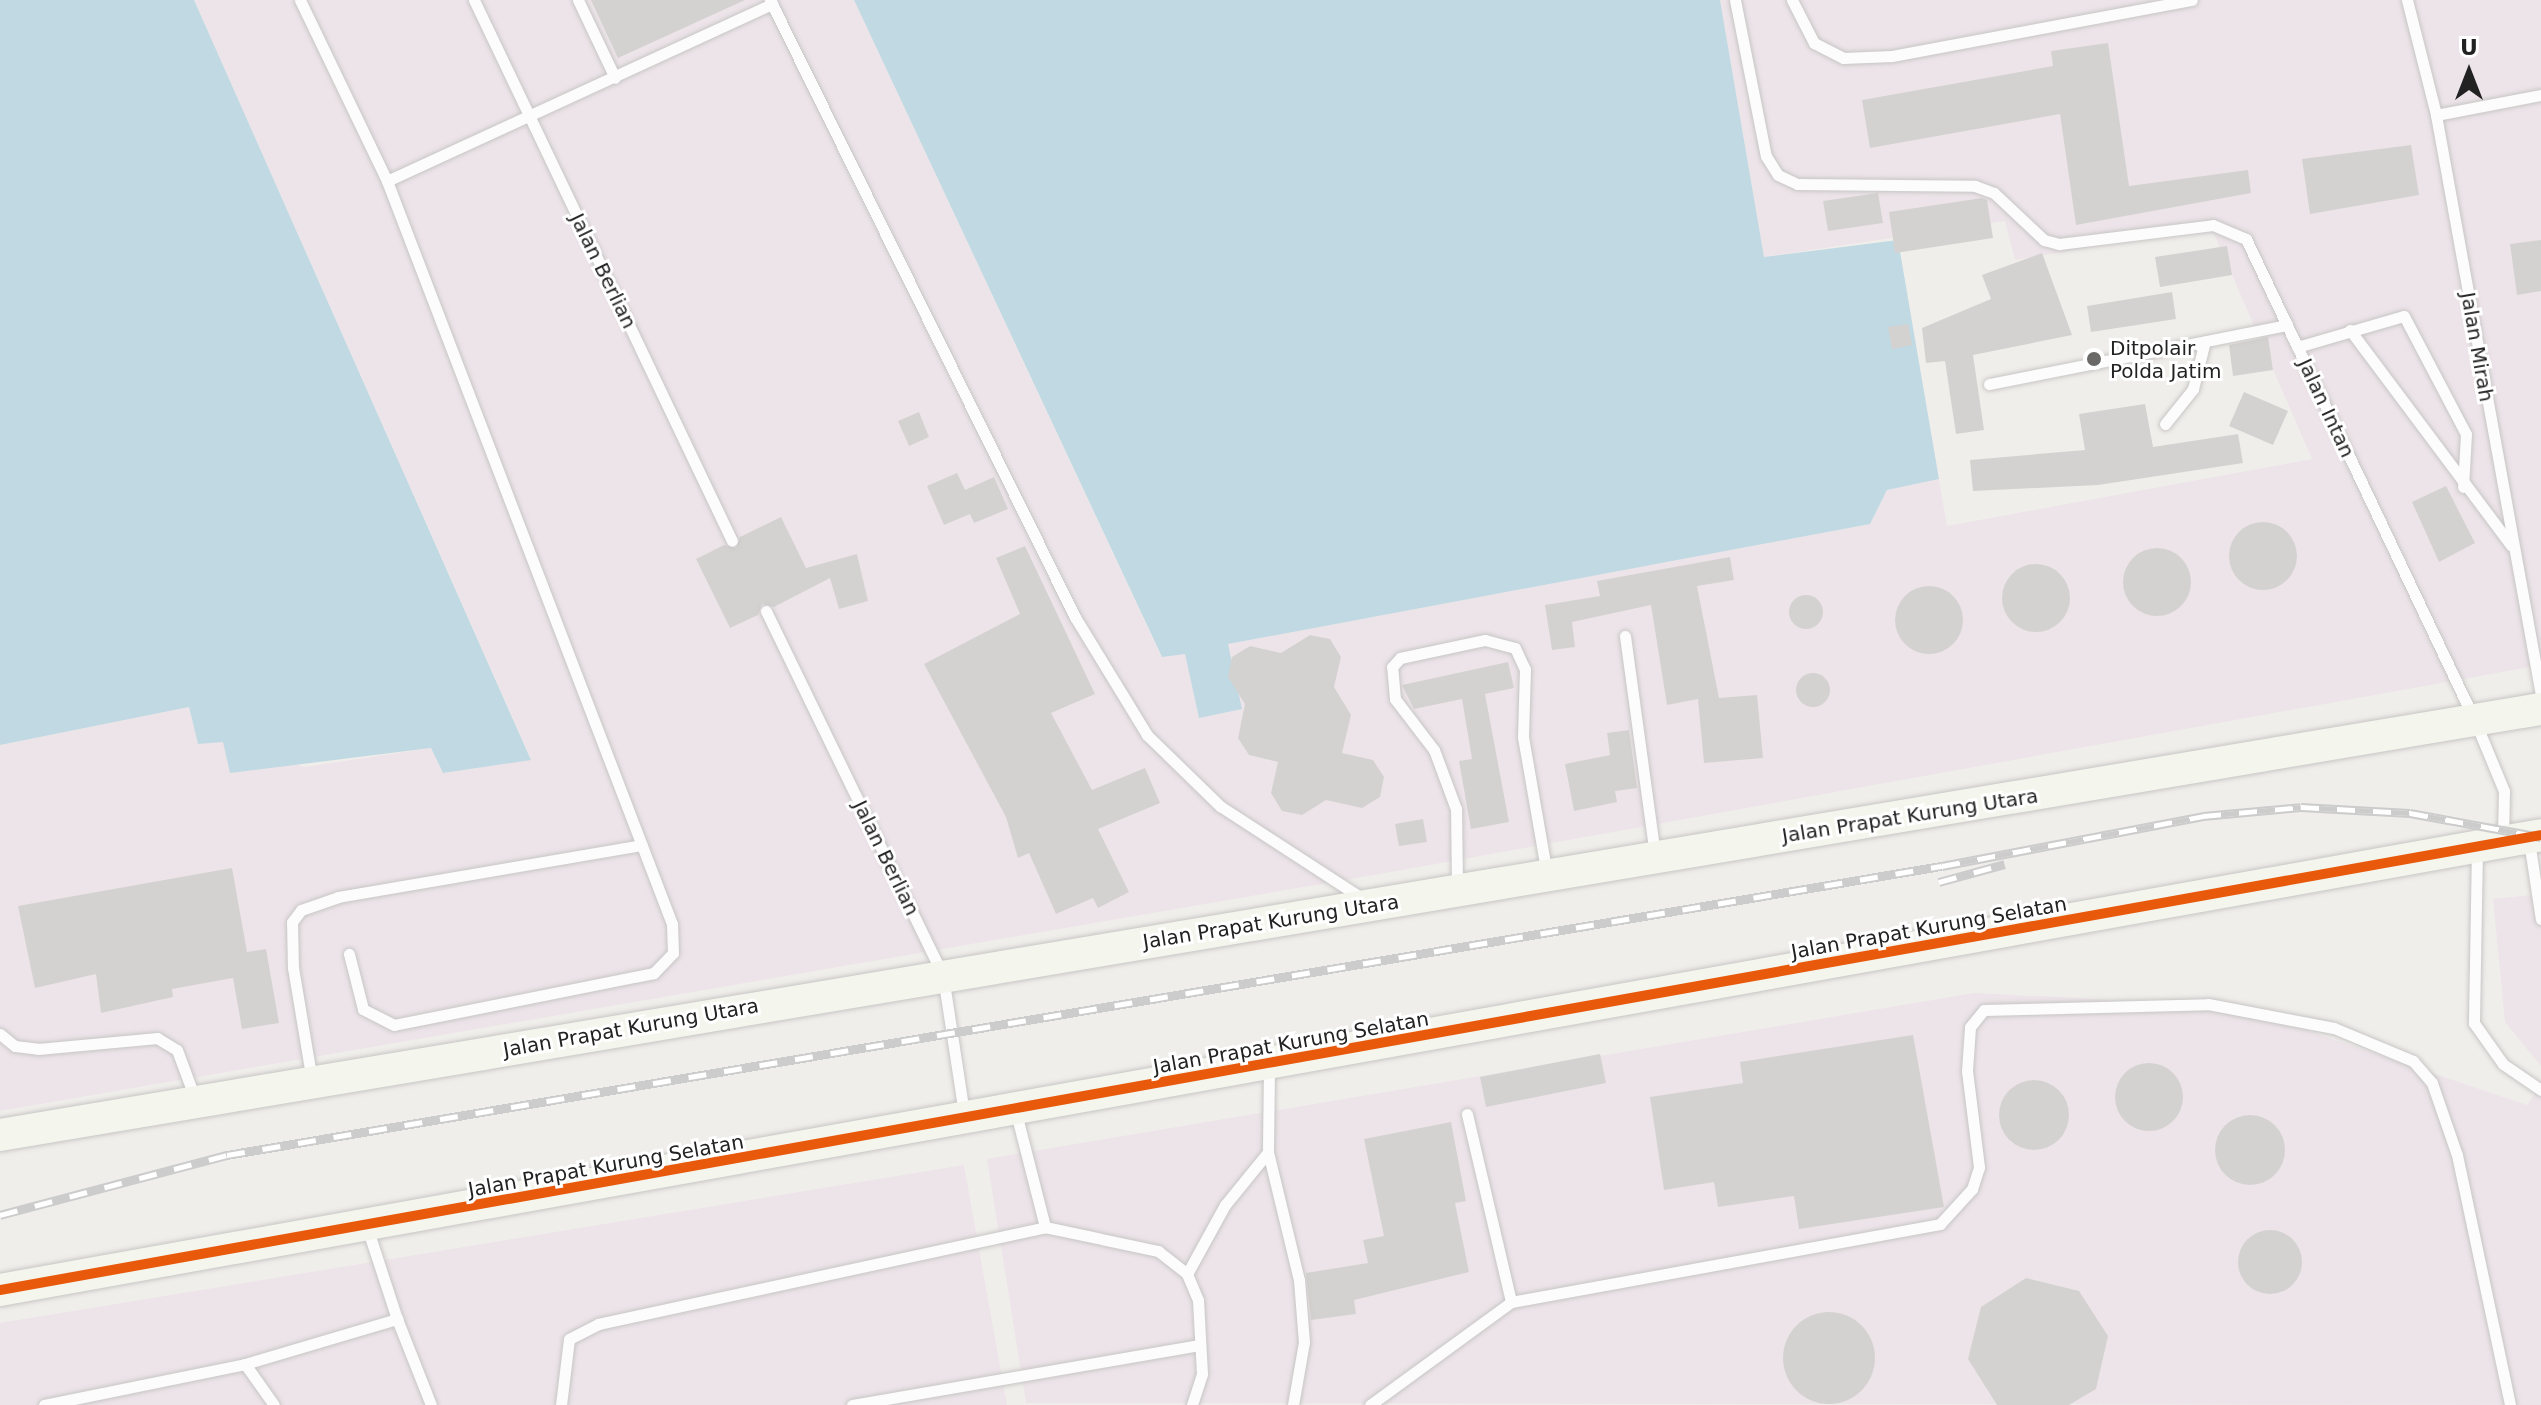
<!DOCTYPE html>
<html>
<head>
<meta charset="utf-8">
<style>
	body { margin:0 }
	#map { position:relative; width:2541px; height:1405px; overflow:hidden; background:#f0eeeb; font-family:"DejaVu Sans",sans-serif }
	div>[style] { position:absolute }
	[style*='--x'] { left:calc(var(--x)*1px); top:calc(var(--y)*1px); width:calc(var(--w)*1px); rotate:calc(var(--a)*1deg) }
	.industrial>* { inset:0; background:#ede4e9 }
	.water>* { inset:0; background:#c0d9e2 }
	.building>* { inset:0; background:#d4d2d0 }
	.round { border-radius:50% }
	.roads { filter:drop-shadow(0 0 2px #c7c6c5) drop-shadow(0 0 2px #c7c6c5) }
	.lane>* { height:11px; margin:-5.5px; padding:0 5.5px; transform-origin:5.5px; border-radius:5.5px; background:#fdfcfc }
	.secondary>* { height:32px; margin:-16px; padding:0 16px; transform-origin:16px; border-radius:16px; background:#f4f5ed }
	.rail>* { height:9px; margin-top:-4.5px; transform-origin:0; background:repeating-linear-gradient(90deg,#fff 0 18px,#ccc 0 36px); box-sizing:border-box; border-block:2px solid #ccc }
	.cycleway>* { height:10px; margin:-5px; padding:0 5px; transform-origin:5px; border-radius:5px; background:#e8590c }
	.dots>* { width:22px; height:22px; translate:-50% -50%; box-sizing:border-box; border:4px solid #fff; border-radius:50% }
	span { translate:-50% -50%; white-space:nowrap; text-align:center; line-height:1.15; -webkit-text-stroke:6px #fff; paint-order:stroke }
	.street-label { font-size:20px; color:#222 }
	.poi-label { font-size:20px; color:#222 }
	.left { translate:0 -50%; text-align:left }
	.north { position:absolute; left:2429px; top:32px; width:80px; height:80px; -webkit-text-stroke:6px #fff; paint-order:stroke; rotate:0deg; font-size:22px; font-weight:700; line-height:32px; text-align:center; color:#222 }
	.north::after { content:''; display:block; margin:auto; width:28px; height:36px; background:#222; clip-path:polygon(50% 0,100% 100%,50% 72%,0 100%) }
</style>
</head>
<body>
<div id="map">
	<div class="industrial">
		<div style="clip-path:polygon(194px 0,854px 0,1161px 656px,1185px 654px,1199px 718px,1227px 644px,1870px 524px,1887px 490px,1939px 479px,1947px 526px,2312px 459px,2211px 227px,2015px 260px,2005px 221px,1764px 257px,1720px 0,2541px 0,2541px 665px,1391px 872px,0 1111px,0 745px,189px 707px,198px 744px,223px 741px,304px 767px,431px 748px,443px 773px,531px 759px)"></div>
		<div style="clip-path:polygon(2541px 894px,2541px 1066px,2505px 1022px,2493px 899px)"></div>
		<div style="clip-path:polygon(1974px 993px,2099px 999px,2267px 1017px,2527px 1105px,2541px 1086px,2541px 1405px,1026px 1403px,987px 1159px)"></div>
		<div style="clip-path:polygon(964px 1165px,1007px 1405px,0 1405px,0 1323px)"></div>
	</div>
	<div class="water">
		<div style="clip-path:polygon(0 0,194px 0,531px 760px,443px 773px,431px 748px,230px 773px,223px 742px,198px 744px,189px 707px,0 745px)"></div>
		<div style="clip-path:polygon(854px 0,1720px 0,1764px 257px,1898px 240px,1939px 479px,1887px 490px,1870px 524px,1228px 644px,1242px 709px,1199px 718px,1185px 654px,1162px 657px)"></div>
	</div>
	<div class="building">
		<div style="clip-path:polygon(591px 0,745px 0,618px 58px)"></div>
		<div style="clip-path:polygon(2108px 43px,2129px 186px,2248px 170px,2251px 193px,2076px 225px,2060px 114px,1870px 148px,1862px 100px,2053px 66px,2051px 51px)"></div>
		<div style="clip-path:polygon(2411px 145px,2419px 195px,2310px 214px,2302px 159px)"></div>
		<div style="clip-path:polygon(1878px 193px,1883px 223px,1828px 231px,1823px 201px)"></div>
		<div style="clip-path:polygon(1982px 198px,1987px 200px,1993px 238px,1895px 253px,1889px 212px)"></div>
		<div style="clip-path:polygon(2541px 240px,2541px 291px,2517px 295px,2510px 244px)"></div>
		<div style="clip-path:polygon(2227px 246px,2232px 275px,2160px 287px,2155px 257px)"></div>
		<div style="clip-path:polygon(2042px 253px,2072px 335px,1973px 355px,1984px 430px,1956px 434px,1945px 361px,1926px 363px,1922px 328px,1991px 299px,1982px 275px)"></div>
		<div style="clip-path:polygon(2172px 292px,2176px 319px,2091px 332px,2087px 306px)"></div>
		<div style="clip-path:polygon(1908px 324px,1912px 345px,1892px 349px,1888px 327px)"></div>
		<div style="clip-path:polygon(2268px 337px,2273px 370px,2233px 376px,2229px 345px)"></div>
		<div style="clip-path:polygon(2244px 392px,2288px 411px,2273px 445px,2229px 426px)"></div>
		<div style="clip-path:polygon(2145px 404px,2153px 447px,2238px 434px,2243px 463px,2098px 485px,1973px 491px,1970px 460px,2085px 450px,2079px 414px)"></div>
		<div style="clip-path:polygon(919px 412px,929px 437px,909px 446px,898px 421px)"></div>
		<div style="clip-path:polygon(957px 473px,965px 490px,994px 477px,1008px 509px,974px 523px,970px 514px,944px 525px,927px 486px)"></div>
		<div style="clip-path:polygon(2446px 486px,2475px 543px,2439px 562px,2412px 502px)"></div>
		<div style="clip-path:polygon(781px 517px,806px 568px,857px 554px,868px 601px,839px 609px,830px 578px,774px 607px,762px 604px,758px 615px,730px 628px,696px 559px,724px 545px,736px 548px,740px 537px)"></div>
		<div class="round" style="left:2229px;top:522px;width:68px;height:68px"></div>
		<div style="clip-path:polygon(1025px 546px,1095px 694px,1051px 713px,1092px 790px,1145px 768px,1160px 803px,1098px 829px,1129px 892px,1098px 908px,1093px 898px,1056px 914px,1029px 853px,1018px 858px,1006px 817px,924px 664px,1020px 614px,996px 558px)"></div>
		<div class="round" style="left:2123px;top:548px;width:68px;height:68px"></div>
		<div style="clip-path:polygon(1730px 557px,1734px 580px,1697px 586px,1719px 698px,1757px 695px,1763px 758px,1704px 763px,1698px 699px,1667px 705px,1651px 605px,1572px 622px,1575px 647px,1552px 650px,1545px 605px,1600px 596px,1597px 581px)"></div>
		<div class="round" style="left:2002px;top:564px;width:68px;height:68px"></div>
		<div class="round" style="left:1895px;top:586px;width:68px;height:68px"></div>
		<div class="round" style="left:1789px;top:595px;width:34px;height:34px"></div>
		<div style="clip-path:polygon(1310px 635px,1330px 639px,1341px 657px,1334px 687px,1351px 715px,1342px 753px,1373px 760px,1384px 777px,1380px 797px,1362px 808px,1326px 800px,1302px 815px,1282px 811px,1271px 793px,1278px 762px,1249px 755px,1238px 738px,1245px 704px,1228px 677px,1232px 657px,1250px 646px,1281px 653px)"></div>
		<div style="clip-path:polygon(1508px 662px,1514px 688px,1485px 694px,1509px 822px,1471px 829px,1459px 761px,1472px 759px,1462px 699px,1414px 709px,1402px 685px)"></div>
		<div class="round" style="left:1796px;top:673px;width:34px;height:34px"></div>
		<div style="clip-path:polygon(1629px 730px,1637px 788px,1615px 791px,1617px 802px,1574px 811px,1565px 764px,1610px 755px,1607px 733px)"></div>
		<div style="clip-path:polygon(1423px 819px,1427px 842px,1399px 846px,1395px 824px)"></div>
		<div style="clip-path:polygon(232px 868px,247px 952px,266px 949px,279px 1023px,242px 1029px,233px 978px,172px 989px,173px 997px,101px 1013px,96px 974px,35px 988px,18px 906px)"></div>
		<div style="clip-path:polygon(1913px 1035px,1944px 1207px,1799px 1229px,1794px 1196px,1718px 1207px,1714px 1182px,1664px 1190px,1650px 1097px,1743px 1083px,1740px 1062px)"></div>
		<div style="clip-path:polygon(1600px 1054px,1606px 1083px,1486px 1107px,1480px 1077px)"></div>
		<div class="round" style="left:2115px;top:1063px;width:68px;height:68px"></div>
		<div class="round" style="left:1999px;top:1080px;width:70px;height:70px"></div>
		<div class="round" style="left:2215px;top:1115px;width:70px;height:70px"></div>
		<div style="clip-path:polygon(1451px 1122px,1466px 1201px,1455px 1203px,1469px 1272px,1354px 1300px,1356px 1314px,1311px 1320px,1306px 1273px,1368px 1263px,1363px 1240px,1384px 1236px,1364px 1139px)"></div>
		<div class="round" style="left:2238px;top:1230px;width:64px;height:64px"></div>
		<div style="clip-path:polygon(2026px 1278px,2079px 1291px,2108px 1336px,2096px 1389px,2069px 1405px,1997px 1405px,1968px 1359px,1981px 1307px)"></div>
		<div class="round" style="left:1783px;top:1312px;width:92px;height:92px"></div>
	</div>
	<div class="roads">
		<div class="lane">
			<div style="--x:300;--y:0;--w:201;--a:64.3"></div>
			<div style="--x:387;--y:181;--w:796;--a:69.01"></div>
			<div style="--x:672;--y:924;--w:29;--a:88"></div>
			<div style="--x:673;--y:953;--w:28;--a:134"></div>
			<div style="--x:654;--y:973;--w:265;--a:168.7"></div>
			<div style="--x:394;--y:1025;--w:35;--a:-153"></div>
			<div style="--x:363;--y:1009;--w:57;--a:-104.3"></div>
			<div style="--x:474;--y:0;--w:599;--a:64.5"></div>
			<div style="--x:578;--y:0;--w:86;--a:64.6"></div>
			<div style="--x:770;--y:0;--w:688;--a:63.7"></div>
			<div style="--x:1075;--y:617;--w:138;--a:58.6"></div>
			<div style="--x:1147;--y:735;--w:102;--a:44.2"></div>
			<div style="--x:1220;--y:806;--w:171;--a:33"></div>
			<div style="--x:1735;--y:0;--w:159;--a:78.8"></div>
			<div style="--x:1766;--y:156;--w:22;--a:58"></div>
			<div style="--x:1778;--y:175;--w:21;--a:25"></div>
			<div style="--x:1797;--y:184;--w:178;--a:0.6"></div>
			<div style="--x:1975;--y:186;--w:20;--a:20"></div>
			<div style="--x:1994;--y:193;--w:69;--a:43.2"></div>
			<div style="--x:2044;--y:240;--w:16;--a:15"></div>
			<div style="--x:2059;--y:244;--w:155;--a:-7"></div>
			<div style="--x:2213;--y:225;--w:36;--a:23"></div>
			<div style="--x:2246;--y:239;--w:534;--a:64.59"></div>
			<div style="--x:2475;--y:721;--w:76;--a:67.5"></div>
			<div style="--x:2504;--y:791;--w:48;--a:91.2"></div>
			<div style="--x:1792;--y:0;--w:48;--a:62.9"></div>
			<div style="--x:1814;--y:43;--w:33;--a:27"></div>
			<div style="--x:1843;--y:58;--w:49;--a:-2.3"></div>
			<div style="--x:1892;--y:56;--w:305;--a:-10.6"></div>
			<div style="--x:2407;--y:0;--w:119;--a:75.8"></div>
			<div style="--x:2436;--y:115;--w:589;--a:79.74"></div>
			<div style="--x:2436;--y:115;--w:107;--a:-10.8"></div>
			<div style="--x:387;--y:181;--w:424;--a:-24.7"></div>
			<div style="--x:2350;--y:330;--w:269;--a:53.2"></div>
			<div style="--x:2297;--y:347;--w:111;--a:-16.2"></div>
			<div style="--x:2404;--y:316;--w:133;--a:62.3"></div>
			<div style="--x:2466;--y:434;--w:53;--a:93.2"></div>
			<div style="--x:1989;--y:384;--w:304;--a:-11.2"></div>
			<div style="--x:2165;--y:424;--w:45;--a:-51.3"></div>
			<div style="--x:2193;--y:389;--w:49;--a:-76"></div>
			<div style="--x:766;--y:611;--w:406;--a:64.1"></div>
			<div style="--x:943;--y:976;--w:139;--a:81.3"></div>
			<div style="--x:1625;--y:636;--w:220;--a:82.2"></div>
			<div style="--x:2529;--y:841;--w:79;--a:81.3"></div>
			<div style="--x:2477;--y:848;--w:175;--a:91"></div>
			<div style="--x:2474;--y:1023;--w:50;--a:54.7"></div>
			<div style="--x:2503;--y:1064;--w:46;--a:34.4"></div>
			<div style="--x:1457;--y:887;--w:78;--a:-90.7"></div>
			<div style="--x:1456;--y:809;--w:63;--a:-110.4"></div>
			<div style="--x:1434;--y:750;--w:64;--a:-127.4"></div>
			<div style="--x:1395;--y:699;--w:32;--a:-95"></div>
			<div style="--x:1392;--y:667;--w:12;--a:-48"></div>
			<div style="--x:1400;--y:658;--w:87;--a:-12"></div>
			<div style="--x:1485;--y:640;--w:31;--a:15"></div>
			<div style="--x:1515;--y:648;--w:23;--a:65"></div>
			<div style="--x:1525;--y:669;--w:68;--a:91.7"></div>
			<div style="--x:1523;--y:737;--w:139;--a:80.1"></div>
			<div style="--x:0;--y:1034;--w:19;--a:39"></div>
			<div style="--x:15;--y:1046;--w:23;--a:7"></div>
			<div style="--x:38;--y:1049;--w:120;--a:-5.3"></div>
			<div style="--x:157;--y:1038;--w:23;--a:31"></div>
			<div style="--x:177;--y:1050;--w:54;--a:69.6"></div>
			<div style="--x:1269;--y:1067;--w:85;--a:90.7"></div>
			<div style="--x:1268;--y:1152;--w:132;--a:76.4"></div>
			<div style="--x:1299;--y:1280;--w:62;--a:85.4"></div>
			<div style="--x:1304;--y:1342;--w:64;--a:99.9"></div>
			<div style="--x:312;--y:1081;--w:115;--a:-99.5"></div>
			<div style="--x:293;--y:968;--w:46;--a:-91.2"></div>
			<div style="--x:292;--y:922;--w:15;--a:-53"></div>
			<div style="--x:301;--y:910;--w:39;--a:-19"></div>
			<div style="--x:338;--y:897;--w:308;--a:-9.7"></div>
			<div style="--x:1016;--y:1113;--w:118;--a:75.7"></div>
			<div style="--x:1467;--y:1114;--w:193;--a:76.8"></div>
			<div style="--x:1511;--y:1302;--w:436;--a:-10.3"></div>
			<div style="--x:1940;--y:1224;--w:47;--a:-47.6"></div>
			<div style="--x:1972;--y:1189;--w:23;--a:-72"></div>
			<div style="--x:1979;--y:1167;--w:97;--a:-97.1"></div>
			<div style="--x:1967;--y:1071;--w:44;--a:-86.1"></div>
			<div style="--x:1970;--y:1027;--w:22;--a:-51"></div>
			<div style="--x:1984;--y:1010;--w:224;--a:-1.5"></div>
			<div style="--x:2208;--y:1004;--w:128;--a:10.8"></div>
			<div style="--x:2334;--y:1028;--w:86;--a:22.7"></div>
			<div style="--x:2413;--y:1061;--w:29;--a:49"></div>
			<div style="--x:2432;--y:1083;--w:76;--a:70.9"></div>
			<div style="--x:2457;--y:1155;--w:256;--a:78"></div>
			<div style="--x:1187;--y:1274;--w:79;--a:-61.2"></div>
			<div style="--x:1225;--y:1205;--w:68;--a:-50.9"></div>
			<div style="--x:397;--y:1319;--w:92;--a:68.4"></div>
			<div style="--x:245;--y:1364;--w:50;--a:54.7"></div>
			<div style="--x:44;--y:1405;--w:205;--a:-11.5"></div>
			<div style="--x:245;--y:1364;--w:159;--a:-16.5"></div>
			<div style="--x:397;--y:1319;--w:97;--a:-108.1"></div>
			<div style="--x:561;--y:1405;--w:66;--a:-83.1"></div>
			<div style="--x:569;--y:1339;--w:33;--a:-27"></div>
			<div style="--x:598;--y:1324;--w:457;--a:-12.2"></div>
			<div style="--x:1045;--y:1227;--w:116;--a:12"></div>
			<div style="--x:1158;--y:1251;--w:37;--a:38"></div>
			<div style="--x:1187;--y:1274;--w:28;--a:67"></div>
			<div style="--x:1198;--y:1300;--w:74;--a:86.9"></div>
			<div style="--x:1202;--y:1374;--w:33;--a:108"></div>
			<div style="--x:852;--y:1405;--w:353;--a:-9.8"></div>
			<div style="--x:1370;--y:1405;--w:175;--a:-36.1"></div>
		</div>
		<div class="secondary">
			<div style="--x:0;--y:1135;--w:2576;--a:-9.52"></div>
			<div style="--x:0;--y:1290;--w:2581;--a:-10.15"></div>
		</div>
	</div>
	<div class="rail">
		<div style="--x:1939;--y:882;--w:68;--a:-15.3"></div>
		<div style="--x:0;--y:1215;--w:235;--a:-14.8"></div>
		<div style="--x:227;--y:1155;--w:1739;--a:-9.57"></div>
		<div style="--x:1942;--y:866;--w:266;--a:-10.8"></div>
		<div style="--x:2203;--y:816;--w:98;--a:-5.2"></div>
		<div style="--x:2301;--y:807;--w:109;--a:3.2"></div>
		<div style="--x:2410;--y:813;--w:133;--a:10.4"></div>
	</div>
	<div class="cycleway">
		<div style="--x:0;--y:1290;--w:2581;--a:-10.15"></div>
	</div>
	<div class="dots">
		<div style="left:2094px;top:359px;background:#6a6968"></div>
	</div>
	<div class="street-label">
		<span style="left:603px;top:271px;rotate:64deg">Jalan Berlian</span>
		<span style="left:2477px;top:347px;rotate:80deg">Jalan Mirah</span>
		<span style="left:2326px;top:408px;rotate:65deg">Jalan Intan</span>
		<span style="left:1910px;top:816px;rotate:-9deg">Jalan Prapat Kurung Utara</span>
		<span style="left:886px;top:858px;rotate:64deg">Jalan Berlian</span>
		<span style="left:1271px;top:922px;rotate:-9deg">Jalan Prapat Kurung Utara</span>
		<span style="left:1929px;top:928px;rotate:-10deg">Jalan Prapat Kurung Selatan</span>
		<span style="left:631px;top:1028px;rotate:-10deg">Jalan Prapat Kurung Utara</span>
		<span style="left:1291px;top:1043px;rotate:-10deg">Jalan Prapat Kurung Selatan</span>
		<span style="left:606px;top:1166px;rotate:-10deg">Jalan Prapat Kurung Selatan</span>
	</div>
	<div class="poi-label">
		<span class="left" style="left:2110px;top:360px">Ditpolair<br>Polda Jatim</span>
	</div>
	<div class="north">U</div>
</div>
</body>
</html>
